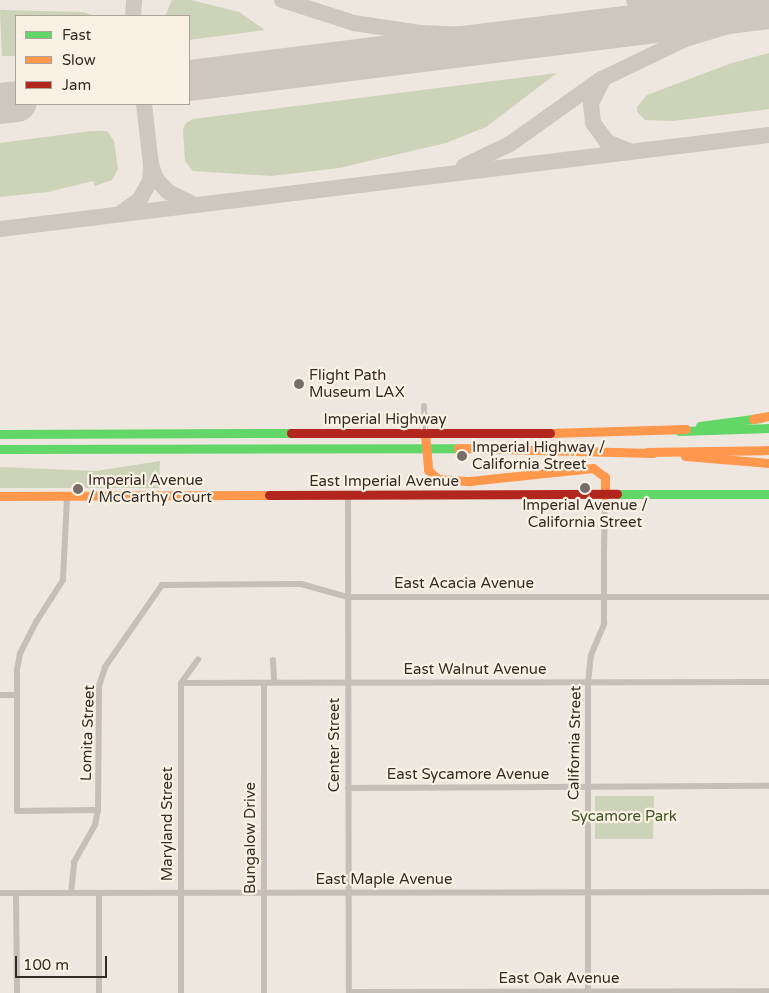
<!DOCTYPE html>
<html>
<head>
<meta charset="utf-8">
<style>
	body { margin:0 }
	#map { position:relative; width:769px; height:993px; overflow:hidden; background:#ede7df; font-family:"Varela Round",sans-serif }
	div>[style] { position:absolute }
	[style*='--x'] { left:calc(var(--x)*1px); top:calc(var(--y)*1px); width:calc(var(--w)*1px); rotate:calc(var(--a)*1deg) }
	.green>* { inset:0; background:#cdd3b8 }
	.taxiway>* { height:16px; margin:-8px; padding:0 8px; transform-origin:8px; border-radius:8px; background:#cdc7c0 }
	.runway>* { height:41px; margin:-20.5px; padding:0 20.5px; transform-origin:20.5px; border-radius:20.5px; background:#cdc7c0 }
	.street>* { height:6px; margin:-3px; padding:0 3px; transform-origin:3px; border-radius:3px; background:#c5bfb8 }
	.fast>* { height:9px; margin:-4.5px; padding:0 4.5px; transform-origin:4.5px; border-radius:4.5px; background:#63d668 }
	.slow>* { height:9px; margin:-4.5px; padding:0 4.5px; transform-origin:4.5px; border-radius:4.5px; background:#ff974d }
	.jam>* { height:9px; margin:-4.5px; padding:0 4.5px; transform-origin:4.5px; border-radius:4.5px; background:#b3261e }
	.dots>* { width:14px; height:14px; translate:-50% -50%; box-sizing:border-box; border:2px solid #faf1e5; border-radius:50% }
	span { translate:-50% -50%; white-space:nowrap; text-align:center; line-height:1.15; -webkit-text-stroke:4.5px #faf1e5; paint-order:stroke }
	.poi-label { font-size:15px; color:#362c26 }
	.left { translate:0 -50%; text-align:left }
	.street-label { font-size:15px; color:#362c26 }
	.park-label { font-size:15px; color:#435629 }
	.legend { position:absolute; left:15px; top:15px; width:175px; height:90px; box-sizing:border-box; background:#faf1e5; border:1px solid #aca299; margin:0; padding:6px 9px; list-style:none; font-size:15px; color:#362c26 }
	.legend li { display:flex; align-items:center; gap:10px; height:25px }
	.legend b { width:25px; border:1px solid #aca299 }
	.scale { position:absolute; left:15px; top:956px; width:92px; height:22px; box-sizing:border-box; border:2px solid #362c26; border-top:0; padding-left:6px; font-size:15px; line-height:18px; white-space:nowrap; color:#362c26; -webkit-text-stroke:4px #faf1e5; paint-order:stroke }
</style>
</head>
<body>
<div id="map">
	<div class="green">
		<div style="clip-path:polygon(172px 0,191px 0,239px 12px,265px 30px,189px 40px,189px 16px,165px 16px)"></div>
		<div style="clip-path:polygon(0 10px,83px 12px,96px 16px,16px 16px,16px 56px,2px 56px)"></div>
		<div style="clip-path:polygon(769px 53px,769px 109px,673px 121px,645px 120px,637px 112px,637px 107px,647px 95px,732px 63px)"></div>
		<div style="clip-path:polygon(557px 73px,486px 127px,446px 143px,339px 168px,272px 176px,193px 171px,185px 161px,183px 129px,186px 123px,193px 119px)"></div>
		<div style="clip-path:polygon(91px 131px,107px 131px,114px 141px,118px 169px,112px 180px,95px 186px,93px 181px,48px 192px,0 197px,0 143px)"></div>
		<div style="clip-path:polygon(160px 461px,159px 488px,0 488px,0 467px,96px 471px)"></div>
		<div style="clip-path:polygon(595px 796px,654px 796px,653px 839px,595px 839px)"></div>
	</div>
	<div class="taxiway">
		<div style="--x:282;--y:0;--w:76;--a:17.7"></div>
		<div style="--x:354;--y:23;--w:68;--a:8.5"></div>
		<div style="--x:421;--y:33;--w:76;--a:2.3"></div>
		<div style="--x:497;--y:36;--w:98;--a:-3.5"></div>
		<div style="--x:634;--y:0;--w:61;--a:4.7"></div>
		<div style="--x:695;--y:5;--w:74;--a:-0.8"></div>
		<div style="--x:133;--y:16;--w:16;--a:-86"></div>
		<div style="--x:189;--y:80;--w:3;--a:-18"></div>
		<div style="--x:0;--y:93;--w:16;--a:0"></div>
		<div style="--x:629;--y:151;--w:24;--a:-158"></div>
		<div style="--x:607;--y:142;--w:24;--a:-126"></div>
		<div style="--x:593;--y:123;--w:20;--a:-96"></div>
		<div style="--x:591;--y:103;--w:28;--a:-63"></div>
		<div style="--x:604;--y:78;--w:90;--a:-25.7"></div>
		<div style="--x:685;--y:39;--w:88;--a:-16.6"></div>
		<div style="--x:151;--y:165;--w:15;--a:70"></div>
		<div style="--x:156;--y:179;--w:18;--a:47"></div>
		<div style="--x:168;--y:192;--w:28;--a:26"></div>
		<div style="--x:464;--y:166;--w:51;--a:-25.6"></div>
		<div style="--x:510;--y:144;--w:112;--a:-35.5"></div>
		<div style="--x:121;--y:213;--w:24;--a:-36"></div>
		<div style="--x:140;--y:199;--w:21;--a:-61"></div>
		<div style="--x:150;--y:181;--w:16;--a:-86"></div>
		<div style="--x:151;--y:165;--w:61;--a:-96.5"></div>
		<div style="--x:0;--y:229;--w:775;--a:-6.97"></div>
	</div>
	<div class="runway">
		<div style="--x:189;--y:80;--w:584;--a:-7.08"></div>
		<div style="--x:0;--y:103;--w:16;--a:-7"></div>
	</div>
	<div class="street">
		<div style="--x:424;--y:406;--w:27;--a:88"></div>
		<div style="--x:348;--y:496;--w:497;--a:89.9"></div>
		<div style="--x:67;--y:497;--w:83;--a:92.8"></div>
		<div style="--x:63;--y:580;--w:50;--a:122.7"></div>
		<div style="--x:36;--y:622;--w:36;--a:117"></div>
		<div style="--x:20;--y:654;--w:16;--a:101"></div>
		<div style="--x:17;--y:670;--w:141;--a:90"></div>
		<div style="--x:17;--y:811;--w:81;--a:-0.7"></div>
		<div style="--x:604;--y:553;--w:58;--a:-89"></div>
		<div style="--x:273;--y:660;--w:22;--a:87"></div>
		<div style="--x:181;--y:683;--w:588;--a:-0.1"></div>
		<div style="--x:264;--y:683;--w:310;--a:90"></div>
		<div style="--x:0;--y:695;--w:16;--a:0"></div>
		<div style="--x:348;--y:788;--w:421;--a:-0.3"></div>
		<div style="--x:0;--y:893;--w:769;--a:-0.07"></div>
		<div style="--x:16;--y:893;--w:100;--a:89.4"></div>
		<div style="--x:71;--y:893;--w:31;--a:-84"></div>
		<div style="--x:74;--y:862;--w:43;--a:-60.4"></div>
		<div style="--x:95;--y:825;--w:15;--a:-79"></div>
		<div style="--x:98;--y:810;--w:124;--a:-89.5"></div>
		<div style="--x:99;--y:686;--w:20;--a:-72"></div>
		<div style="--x:105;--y:667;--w:100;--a:-55.2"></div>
		<div style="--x:162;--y:585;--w:139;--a:-0.4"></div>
		<div style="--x:301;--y:584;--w:49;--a:15.5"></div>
		<div style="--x:348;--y:597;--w:421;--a:0"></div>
		<div style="--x:349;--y:992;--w:420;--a:-0.1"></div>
		<div style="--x:99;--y:993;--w:100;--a:-90"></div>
		<div style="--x:181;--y:993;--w:310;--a:-90"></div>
		<div style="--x:181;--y:683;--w:29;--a:-54"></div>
		<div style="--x:588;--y:993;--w:310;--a:-90"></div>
		<div style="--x:588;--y:683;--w:28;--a:-84"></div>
		<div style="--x:591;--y:655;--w:34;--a:-67"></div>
		<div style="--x:604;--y:624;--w:69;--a:-90"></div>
	</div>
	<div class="fast">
		<div style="--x:700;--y:426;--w:61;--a:-7.6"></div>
		<div style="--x:679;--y:431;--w:90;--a:-1.9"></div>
		<div style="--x:0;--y:434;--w:291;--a:-0.2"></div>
		<div style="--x:0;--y:449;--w:458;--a:-0.1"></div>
		<div style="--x:617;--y:494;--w:152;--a:0"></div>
	</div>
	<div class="slow">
		<div style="--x:753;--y:419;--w:16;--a:-11"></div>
		<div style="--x:425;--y:433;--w:37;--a:85"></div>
		<div style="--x:428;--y:470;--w:13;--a:42"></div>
		<div style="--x:438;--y:479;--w:32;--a:4"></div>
		<div style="--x:470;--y:481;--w:124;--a:-6"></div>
		<div style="--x:593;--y:468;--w:15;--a:37"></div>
		<div style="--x:605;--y:477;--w:18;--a:90"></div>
		<div style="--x:550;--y:433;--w:136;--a:-1.7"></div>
		<div style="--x:458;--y:448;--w:195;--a:1.5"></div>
		<div style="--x:647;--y:452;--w:122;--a:-0.9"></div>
		<div style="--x:685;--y:456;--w:84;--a:4.8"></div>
		<div style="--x:0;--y:496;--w:269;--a:-0.2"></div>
	</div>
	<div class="jam">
		<div style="--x:291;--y:433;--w:259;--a:0"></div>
		<div style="--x:269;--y:495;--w:348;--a:-0.2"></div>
	</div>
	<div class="dots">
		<div style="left:299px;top:384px;background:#766d67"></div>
		<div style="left:462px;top:456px;background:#766d67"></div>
		<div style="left:585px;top:488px;background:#766d67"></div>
		<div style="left:78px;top:489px;background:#766d67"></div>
	</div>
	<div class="poi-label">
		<span class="left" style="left:309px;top:384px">Flight Path<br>Museum LAX</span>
		<span class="left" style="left:472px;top:456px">Imperial Highway /<br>California Street</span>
		<span class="left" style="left:88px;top:489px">Imperial Avenue<br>/ McCarthy Court</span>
		<span style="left:585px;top:514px">Imperial Avenue /<br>California Street</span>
	</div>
	<div class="street-label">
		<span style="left:385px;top:420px">Imperial Highway</span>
		<span style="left:384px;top:482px">East Imperial Avenue</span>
		<span style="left:464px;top:584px">East Acacia Avenue</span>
		<span style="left:475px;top:670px">East Walnut Avenue</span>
		<span style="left:88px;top:733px;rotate:-88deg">Lomita Street</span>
		<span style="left:575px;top:743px;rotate:-89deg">California Street</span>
		<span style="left:335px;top:745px;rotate:-90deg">Center Street</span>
		<span style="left:468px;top:775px">East Sycamore Avenue</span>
		<span style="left:168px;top:824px;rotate:-90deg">Maryland Street</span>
		<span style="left:251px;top:838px;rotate:-90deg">Bungalow Drive</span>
		<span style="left:384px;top:880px">East Maple Avenue</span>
		<span style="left:559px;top:979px">East Oak Avenue</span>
	</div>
	<div class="park-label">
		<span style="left:624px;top:817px">Sycamore Park</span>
	</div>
	<ul class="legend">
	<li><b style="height:6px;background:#63d668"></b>Fast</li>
	<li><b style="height:6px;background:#ff974d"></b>Slow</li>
	<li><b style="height:6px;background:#b3261e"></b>Jam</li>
	</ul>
	<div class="scale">100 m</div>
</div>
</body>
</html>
